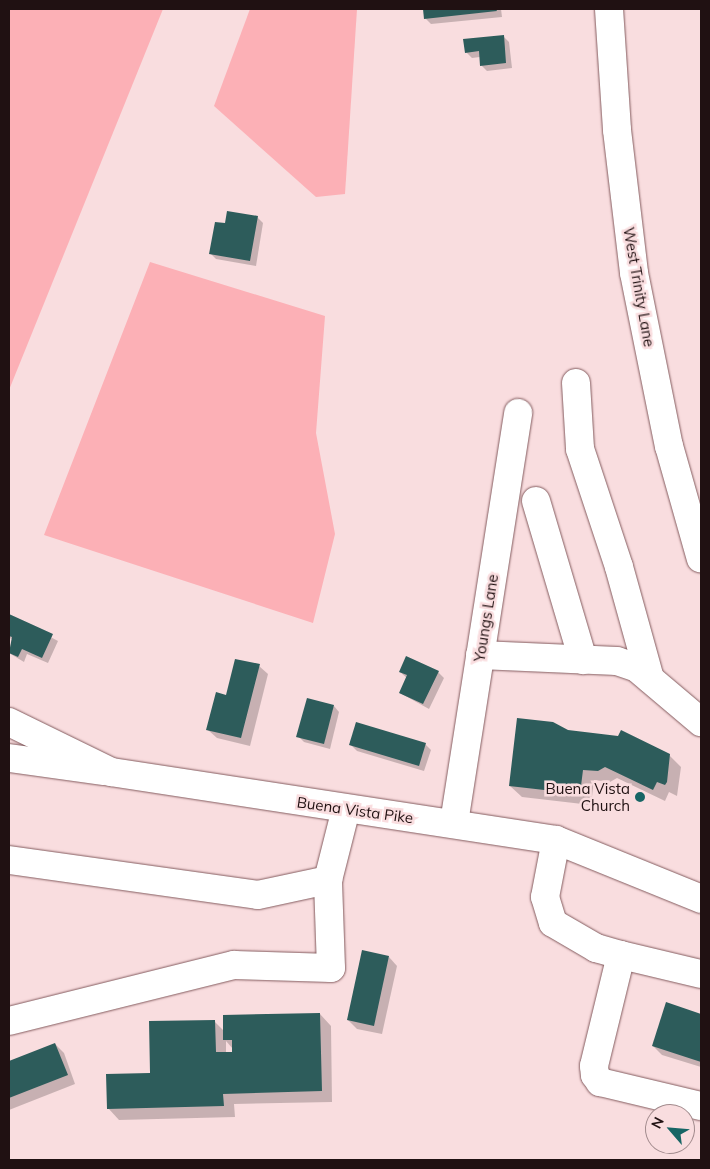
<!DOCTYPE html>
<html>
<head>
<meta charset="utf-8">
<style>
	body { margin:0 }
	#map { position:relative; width:710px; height:1169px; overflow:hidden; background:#f9dddf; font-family:Mulish,sans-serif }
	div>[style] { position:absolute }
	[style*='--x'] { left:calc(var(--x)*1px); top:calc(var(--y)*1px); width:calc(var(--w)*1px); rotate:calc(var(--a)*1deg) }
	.green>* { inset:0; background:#fcb0b6 }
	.shadow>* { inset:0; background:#0003 }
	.building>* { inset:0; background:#2d5c5b }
	.roads { filter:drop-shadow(0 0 1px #845c5f) drop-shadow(0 0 1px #845c5f) }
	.minor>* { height:28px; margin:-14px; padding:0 14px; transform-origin:14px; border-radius:14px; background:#fff }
	.major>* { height:28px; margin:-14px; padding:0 14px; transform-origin:14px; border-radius:14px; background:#fff }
	.dots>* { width:14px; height:14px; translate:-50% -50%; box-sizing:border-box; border:2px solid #f9dddf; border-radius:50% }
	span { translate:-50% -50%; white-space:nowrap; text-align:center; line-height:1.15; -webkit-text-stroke:5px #f9dddf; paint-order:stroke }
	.street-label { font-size:15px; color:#201112 }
	.poi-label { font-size:15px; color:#201112 }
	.right { translate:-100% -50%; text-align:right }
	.frame { position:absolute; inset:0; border:10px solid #201112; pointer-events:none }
	.north { position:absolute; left:645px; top:1104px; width:50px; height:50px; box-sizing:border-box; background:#f9dddf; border:1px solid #a28b8d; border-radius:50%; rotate:297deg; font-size:14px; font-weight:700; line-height:20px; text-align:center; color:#201112 }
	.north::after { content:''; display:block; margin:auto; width:18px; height:22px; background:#176565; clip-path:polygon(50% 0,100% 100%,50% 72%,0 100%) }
</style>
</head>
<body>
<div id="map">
	<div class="green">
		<div style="clip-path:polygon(9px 9px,163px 9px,9px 390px)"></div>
		<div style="clip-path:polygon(250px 9px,357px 9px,345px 194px,316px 197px,214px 106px)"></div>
		<div style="clip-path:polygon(150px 262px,325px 316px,316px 433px,335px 534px,313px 623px,44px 535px)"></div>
	</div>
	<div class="shadow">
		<div style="clip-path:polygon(424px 9px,501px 9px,502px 17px,431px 24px,425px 18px)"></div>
		<div style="clip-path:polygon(503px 36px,509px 42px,512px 68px,487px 71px,481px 65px,480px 57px,472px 58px,466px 52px)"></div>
		<div style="clip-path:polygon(257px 217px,263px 223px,256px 266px,216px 259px,211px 254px,226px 225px)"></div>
		<div style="clip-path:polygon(9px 615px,58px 641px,48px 663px,27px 654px,24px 662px,9px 653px,12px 639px,9px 638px)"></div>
		<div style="clip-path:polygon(259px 666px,268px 674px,250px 746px,217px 738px,208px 730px,227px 696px)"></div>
		<div style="clip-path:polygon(400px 672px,438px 672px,444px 678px,429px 709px,400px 693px,407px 678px)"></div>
		<div style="clip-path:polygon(334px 706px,339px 712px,330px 749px,304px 742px,298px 736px)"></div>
		<div style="clip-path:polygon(568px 731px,669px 755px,681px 767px,677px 796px,669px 792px,665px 801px,617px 778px,610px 782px,594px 780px,591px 805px,522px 797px,510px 786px)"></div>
		<div style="clip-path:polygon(425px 744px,431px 750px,424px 771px,357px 751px,351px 745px)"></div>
		<div style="clip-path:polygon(389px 957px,397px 966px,382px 1034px,357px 1029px,348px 1020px)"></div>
		<div style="clip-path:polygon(666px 1004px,701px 1015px,701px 1067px,662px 1055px,653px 1046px)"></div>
		<div style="clip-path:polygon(evenodd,320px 1014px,331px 1026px,332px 1102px,234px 1104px,235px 1117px,119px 1120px,108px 1108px,214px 1021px,224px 1031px,320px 1014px,226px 1041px,233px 1049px,233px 1053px,226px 1053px,226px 1041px)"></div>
		<div style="clip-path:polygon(55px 1044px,64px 1053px,75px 1084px,9px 1110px,9px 1062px)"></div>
	</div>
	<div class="building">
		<div style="clip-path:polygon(423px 9px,496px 9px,497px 11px,424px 19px)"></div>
		<div style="clip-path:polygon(504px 35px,506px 63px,480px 66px,479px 51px,465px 53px,463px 39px)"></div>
		<div style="clip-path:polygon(227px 211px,258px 216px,250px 261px,209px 254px,215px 222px,225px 223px)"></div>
		<div style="clip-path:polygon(9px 614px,53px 634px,42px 658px,22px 649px,18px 657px,9px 653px,12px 637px,9px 636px)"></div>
		<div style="clip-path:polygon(406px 656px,439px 671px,423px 704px,399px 693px,407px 675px,399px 672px)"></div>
		<div style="clip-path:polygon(235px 659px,260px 664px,241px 738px,206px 730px,216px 692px,226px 695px)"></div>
		<div style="clip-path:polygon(307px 698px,334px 705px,324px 744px,296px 737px)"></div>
		<div style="clip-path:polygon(517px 718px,553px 722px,568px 730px,618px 736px,621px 730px,670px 754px,667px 782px,665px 785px,657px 782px,653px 790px,605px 767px,598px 771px,583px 770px,580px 794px,509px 786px)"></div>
		<div style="clip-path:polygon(356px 722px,426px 743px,419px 766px,349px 745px)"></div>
		<div style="clip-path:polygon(362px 950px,389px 956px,374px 1026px,347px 1020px)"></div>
		<div style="clip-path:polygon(666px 1002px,701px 1014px,701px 1062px,652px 1046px)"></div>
		<div style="clip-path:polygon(320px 1013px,322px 1091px,223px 1094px,224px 1106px,107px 1109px,106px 1074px,150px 1073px,149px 1021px,215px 1020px,216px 1052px,232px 1052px,232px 1040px,223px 1040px,223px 1015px)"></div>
		<div style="clip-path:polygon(55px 1043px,68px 1075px,9px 1098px,9px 1061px)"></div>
	</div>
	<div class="roads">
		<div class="minor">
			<div style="--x:576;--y:383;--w:66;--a:86.5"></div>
			<div style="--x:580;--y:449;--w:124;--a:71.7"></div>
			<div style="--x:619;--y:567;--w:116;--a:74.5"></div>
			<div style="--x:536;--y:501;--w:166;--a:73.5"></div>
			<div style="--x:480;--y:655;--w:137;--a:2.5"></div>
			<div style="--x:617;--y:661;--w:21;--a:19"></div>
			<div style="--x:637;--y:668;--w:84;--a:40.2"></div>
			<div style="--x:9;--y:758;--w:96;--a:7.8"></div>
			<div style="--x:454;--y:823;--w:415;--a:-81.1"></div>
			<div style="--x:556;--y:840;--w:58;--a:100.9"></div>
			<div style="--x:545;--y:897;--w:27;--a:73"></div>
			<div style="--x:553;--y:923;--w:50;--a:30.2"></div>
			<div style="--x:596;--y:948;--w:26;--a:16"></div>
			<div style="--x:621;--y:955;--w:114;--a:103.7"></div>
			<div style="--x:594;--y:1066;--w:9;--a:84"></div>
			<div style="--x:595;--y:1075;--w:9;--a:54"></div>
			<div style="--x:600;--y:1082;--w:104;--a:13.4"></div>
			<div style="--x:9;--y:860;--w:251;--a:8"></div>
			<div style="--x:258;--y:895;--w:72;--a:-12.1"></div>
			<div style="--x:621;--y:955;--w:82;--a:13.4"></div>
			<div style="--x:9;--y:1021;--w:232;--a:-14"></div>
			<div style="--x:234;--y:965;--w:97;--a:1.8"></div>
			<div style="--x:331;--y:968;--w:88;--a:-92"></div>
			<div style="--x:328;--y:880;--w:73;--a:-75.8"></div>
		</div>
		<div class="major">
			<div style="--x:609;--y:9;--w:121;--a:86.2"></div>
			<div style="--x:617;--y:130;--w:144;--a:83.2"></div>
			<div style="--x:634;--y:273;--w:177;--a:78.6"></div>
			<div style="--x:669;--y:446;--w:117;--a:74.2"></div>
			<div style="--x:9;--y:722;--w:114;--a:26.1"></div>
			<div style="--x:111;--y:772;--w:450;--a:8.7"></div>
			<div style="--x:556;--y:840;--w:157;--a:22.1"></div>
		</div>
	</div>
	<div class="dots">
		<div style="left:640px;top:797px;background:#176565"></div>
	</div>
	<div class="street-label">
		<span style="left:639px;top:287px;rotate:80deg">West Trinity Lane</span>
		<span style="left:486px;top:618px;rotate:-81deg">Youngs Lane</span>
		<span style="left:355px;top:810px;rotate:8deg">Buena Vista Pike</span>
	</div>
	<div class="poi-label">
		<span class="right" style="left:630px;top:797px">Buena Vista<br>Church</span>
	</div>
	<div class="frame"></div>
	<div class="north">N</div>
</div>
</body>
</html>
